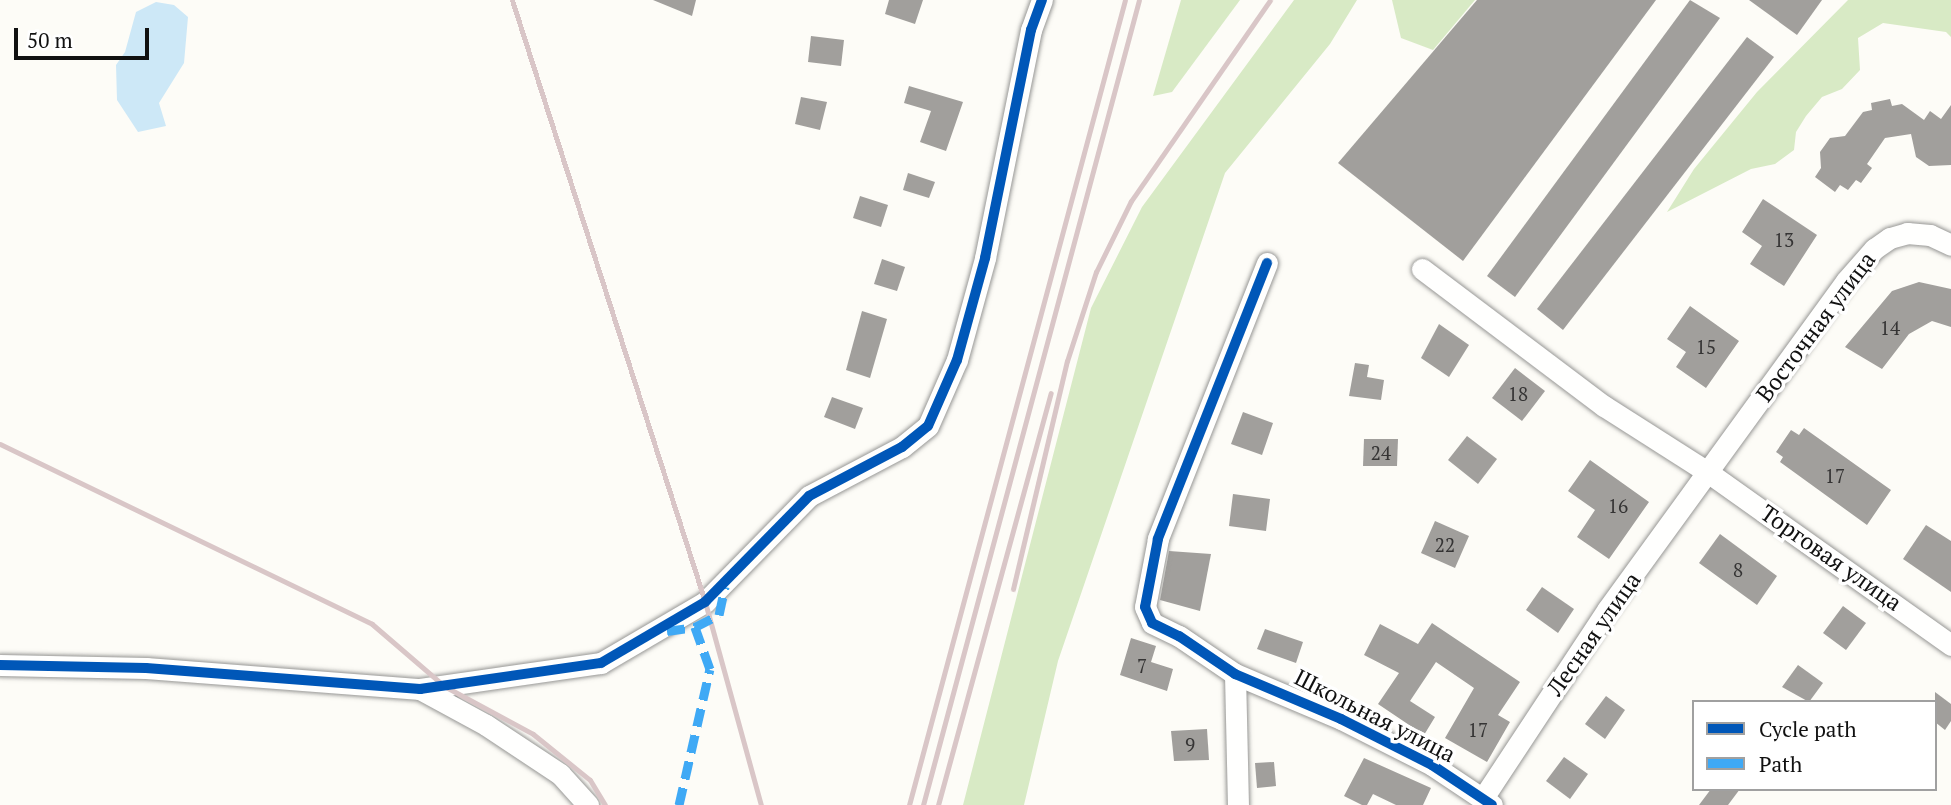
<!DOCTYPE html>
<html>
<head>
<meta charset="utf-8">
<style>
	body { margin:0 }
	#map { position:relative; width:1951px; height:805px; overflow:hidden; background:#fdfcf7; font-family:"PT Serif",serif }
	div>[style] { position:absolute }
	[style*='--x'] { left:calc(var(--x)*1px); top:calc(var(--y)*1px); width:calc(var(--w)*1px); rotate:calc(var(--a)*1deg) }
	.forest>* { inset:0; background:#d8eac5 }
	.water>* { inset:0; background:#cde8f7 }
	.building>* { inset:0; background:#a19f9c }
	.roads { filter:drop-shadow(0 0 2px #979795) drop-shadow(0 0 2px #979795) }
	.minor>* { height:21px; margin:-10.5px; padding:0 10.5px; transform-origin:10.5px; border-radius:10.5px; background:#fffffe }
	.rail>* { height:5px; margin:-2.5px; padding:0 2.5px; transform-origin:2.5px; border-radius:2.5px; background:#d9c6c7 }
	.quiet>* { height:9px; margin-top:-4.5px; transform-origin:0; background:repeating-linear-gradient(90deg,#3fa9f5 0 18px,transparent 0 27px) }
	.cycleway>* { height:10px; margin:-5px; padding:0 5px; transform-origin:5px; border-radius:5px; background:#0057b8 }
	span { translate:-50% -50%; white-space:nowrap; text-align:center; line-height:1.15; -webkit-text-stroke:7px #fff; paint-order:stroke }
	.number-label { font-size:19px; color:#353434 }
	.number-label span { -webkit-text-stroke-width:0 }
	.street-label { font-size:23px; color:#111 }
	.legend { position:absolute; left:1692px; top:700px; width:245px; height:91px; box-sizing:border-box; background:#fff; border:2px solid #a0a0a0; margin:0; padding:9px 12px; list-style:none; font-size:21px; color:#111 }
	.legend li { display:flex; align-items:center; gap:14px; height:35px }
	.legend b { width:35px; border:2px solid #a0a0a0 }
	.scale { position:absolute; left:14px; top:28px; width:135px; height:32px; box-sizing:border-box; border:4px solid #111; border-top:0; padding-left:9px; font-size:21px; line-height:24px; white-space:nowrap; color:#111; -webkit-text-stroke:5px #fff; paint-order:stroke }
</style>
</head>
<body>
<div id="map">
	<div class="forest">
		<div style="clip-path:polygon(1181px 0,1240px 0,1172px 92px,1153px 96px)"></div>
		<div style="clip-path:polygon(1294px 0,1357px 0,1330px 44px,1225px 173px,1058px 661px,1024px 805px,963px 805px,1091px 308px,1142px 207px)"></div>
		<div style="clip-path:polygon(1392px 0,1475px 0,1433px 50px,1401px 38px)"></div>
		<div style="clip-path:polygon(1848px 0,1951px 0,1951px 37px,1946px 32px,1883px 23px,1858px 38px,1860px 70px,1842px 89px,1822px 97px,1806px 116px,1796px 132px,1794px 150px,1775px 164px,1751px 169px,1667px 212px,1694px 169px,1757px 92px)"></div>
	</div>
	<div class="water">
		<div style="clip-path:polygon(156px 2px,174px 5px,188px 17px,184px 63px,159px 103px,166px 126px,138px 132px,117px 100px,116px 65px,125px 52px,136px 12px)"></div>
	</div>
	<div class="building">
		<div style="clip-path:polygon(653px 0,696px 0,692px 16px)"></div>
		<div style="clip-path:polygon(889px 0,923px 0,915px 24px,885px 14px)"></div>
		<div style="clip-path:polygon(1477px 0,1656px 0,1463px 261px,1338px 163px)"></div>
		<div style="clip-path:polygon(1690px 0,1720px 18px,1515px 297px,1487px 276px)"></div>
		<div style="clip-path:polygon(1749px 0,1822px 0,1797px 35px)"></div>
		<div style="clip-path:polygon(811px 36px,844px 40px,841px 66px,808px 62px)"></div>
		<div style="clip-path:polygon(1747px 37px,1774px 57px,1563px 330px,1537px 309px)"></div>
		<div style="clip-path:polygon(909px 86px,963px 102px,946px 151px,920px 142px,931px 111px,904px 103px)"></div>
		<div style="clip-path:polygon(801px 97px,827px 102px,820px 130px,795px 124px)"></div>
		<div style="clip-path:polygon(1890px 99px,1892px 106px,1902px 104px,1924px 120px,1930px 111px,1941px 119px,1951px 105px,1951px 165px,1929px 166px,1916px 157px,1911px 134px,1885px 138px,1867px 164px,1872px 168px,1861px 183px,1856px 180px,1848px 190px,1840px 185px,1835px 192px,1815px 177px,1821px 168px,1820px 152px,1830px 138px,1845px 136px,1863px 112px,1872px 110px,1871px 103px)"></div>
		<div style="clip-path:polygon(908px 173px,935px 182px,929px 198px,903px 190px)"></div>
		<div style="clip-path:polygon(860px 196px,888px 205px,881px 227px,853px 218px)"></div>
		<div style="clip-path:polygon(1763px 199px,1817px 235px,1784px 286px,1750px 264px,1762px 246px,1742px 232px)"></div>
		<div style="clip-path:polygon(882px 259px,905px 267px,897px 291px,874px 284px)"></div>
		<div style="clip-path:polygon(1919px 282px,1951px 289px,1951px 327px,1932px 321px,1909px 334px,1882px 369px,1845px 347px,1892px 291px)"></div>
		<div style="clip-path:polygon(1690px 306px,1739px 341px,1706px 388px,1676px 367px,1686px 352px,1667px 339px)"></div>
		<div style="clip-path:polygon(862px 311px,887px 319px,870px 378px,846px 370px)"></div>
		<div style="clip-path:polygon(1439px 324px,1469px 345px,1449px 377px,1421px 358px)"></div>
		<div style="clip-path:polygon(1355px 363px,1369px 365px,1367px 377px,1384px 380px,1381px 400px,1349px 396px)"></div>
		<div style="clip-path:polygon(1515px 368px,1545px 391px,1522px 421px,1492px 398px)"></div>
		<div style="clip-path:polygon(832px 397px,863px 408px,855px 429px,824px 417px)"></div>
		<div style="clip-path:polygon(1243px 412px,1273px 423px,1262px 455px,1231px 444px)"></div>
		<div style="clip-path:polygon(1804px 428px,1891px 490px,1867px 525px,1780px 462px,1783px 457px,1776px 452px,1791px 430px,1799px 435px)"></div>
		<div style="clip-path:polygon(1467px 436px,1497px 459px,1478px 484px,1448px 460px)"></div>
		<div style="clip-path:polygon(1364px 439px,1398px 439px,1397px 466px,1363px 466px)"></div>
		<div style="clip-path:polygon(1590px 460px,1649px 502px,1609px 559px,1577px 537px,1595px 510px,1568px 491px)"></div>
		<div style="clip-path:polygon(1233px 494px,1270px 499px,1266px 531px,1229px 526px)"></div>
		<div style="clip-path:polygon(1435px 521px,1469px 536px,1455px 568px,1421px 553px)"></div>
		<div style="clip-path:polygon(1926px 525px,1951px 541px,1951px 592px,1903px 559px)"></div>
		<div style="clip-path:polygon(1720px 534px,1777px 576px,1757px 605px,1699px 563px)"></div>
		<div style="clip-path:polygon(1169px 551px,1211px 554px,1200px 611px,1160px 600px)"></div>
		<div style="clip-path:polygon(1542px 587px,1574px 609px,1558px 633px,1526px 610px)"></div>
		<div style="clip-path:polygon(1843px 606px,1866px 623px,1846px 650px,1823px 633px)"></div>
		<div style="clip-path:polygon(1432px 623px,1520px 682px,1498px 715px,1510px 722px,1487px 762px,1445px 738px,1474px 688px,1436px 662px,1410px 701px,1435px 717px,1424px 735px,1378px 704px,1399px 673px,1364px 655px,1380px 624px,1418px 644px)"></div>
		<div style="clip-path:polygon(1265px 629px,1303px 642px,1296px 663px,1257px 649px)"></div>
		<div style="clip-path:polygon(1131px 638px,1156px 646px,1151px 662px,1173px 669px,1167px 691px,1120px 675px)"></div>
		<div style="clip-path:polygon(1798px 665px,1823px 683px,1809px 702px,1782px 687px)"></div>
		<div style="clip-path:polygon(1935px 692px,1951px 704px,1951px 721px,1945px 730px,1935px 722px)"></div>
		<div style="clip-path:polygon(1606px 696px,1625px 710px,1605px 739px,1585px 724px)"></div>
		<div style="clip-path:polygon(1207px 729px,1209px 760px,1174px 761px,1171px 731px)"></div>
		<div style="clip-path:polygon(1564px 757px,1588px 774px,1570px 799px,1546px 781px)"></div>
		<div style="clip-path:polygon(1364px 758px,1431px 788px,1423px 805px,1396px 805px,1373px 794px,1367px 805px,1362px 805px,1344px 796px)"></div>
		<div style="clip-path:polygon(1274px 762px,1276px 786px,1257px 788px,1255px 763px)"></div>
		<div style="clip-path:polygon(1711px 789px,1740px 789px,1728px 805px,1699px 805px)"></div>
	</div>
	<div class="roads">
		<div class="minor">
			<div style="--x:1267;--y:263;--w:297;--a:111.6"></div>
			<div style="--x:1158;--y:539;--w:69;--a:100.8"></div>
			<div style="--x:1145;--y:607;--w:17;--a:66"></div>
			<div style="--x:1152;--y:623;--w:30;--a:26"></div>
			<div style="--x:1179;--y:636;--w:68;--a:34.2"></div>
			<div style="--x:1235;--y:674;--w:115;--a:23"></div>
			<div style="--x:1341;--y:719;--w:102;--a:26.8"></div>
			<div style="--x:1432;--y:765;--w:72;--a:33.7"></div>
			<div style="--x:1422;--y:269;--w:228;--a:37"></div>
			<div style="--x:1604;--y:406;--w:125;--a:32.5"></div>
			<div style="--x:1709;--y:473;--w:297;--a:35.4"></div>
			<div style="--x:0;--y:665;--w:146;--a:1.2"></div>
			<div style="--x:146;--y:668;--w:275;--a:4.4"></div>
			<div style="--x:420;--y:689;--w:183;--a:-8.2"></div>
			<div style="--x:601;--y:663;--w:121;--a:-30.4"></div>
			<div style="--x:705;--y:602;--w:148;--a:-45.5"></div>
			<div style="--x:809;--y:496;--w:105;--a:-27.8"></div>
			<div style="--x:902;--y:447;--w:33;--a:-39"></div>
			<div style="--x:928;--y:426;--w:72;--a:-66.3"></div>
			<div style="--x:957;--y:360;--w:106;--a:-74.6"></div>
			<div style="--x:985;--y:258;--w:233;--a:-78.6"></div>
			<div style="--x:1031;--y:30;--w:32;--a:-70"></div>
			<div style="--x:1235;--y:674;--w:131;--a:88.7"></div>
			<div style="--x:420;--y:689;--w:75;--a:28.6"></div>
			<div style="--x:486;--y:725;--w:89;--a:33.5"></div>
			<div style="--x:560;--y:774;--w:42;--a:47.9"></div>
			<div style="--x:1483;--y:798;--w:225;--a:-56.6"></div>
			<div style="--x:1607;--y:610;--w:407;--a:-54"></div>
			<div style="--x:1846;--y:281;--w:43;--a:-48.8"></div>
			<div style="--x:1874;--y:249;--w:19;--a:-35"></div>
			<div style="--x:1890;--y:238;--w:18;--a:-16"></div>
			<div style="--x:1907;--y:233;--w:23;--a:5"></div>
			<div style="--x:1930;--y:235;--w:23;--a:25"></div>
		</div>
	</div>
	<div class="rail">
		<div style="--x:512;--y:0;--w:632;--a:72.22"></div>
		<div style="--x:705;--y:602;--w:211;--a:74.6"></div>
		<div style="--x:0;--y:444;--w:413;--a:25.8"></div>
		<div style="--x:372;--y:624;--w:95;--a:40.7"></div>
		<div style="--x:444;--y:686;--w:101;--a:28.3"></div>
		<div style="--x:533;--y:734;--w:73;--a:38.9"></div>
		<div style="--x:590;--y:780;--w:29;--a:59"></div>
		<div style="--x:1013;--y:589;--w:234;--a:-76.7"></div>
		<div style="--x:1067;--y:361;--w:94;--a:-72"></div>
		<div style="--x:1096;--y:272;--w:79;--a:-63.8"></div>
		<div style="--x:1131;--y:201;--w:244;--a:-55.3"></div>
		<div style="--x:909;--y:805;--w:833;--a:-74.98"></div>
		<div style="--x:923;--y:805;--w:833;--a:-74.98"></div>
		<div style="--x:938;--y:805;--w:427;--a:-74.7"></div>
	</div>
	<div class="quiet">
		<div style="--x:667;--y:631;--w:28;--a:-8"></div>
		<div style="--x:695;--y:627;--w:27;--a:-27"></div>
		<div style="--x:719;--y:615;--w:29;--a:-78"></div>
		<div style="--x:679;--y:805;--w:139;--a:-77.2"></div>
		<div style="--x:710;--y:669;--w:45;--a:-109.7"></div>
	</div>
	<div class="cycleway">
		<div style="--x:1267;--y:263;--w:297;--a:111.6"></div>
		<div style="--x:1158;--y:539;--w:69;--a:100.8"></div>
		<div style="--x:1145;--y:607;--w:17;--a:66"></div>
		<div style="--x:1152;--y:623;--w:30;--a:26"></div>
		<div style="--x:1179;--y:636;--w:68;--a:34.2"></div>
		<div style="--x:1235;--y:674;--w:115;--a:23"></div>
		<div style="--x:1341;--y:719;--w:102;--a:26.8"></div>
		<div style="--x:1432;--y:765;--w:72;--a:33.7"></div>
		<div style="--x:0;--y:665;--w:146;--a:1.2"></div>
		<div style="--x:146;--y:668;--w:275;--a:4.4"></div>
		<div style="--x:420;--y:689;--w:183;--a:-8.2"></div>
		<div style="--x:601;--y:663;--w:121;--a:-30.4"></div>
		<div style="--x:705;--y:602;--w:148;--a:-45.5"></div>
		<div style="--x:809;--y:496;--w:105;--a:-27.8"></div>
		<div style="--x:902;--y:447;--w:33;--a:-39"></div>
		<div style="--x:928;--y:426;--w:72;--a:-66.3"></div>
		<div style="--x:957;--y:360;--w:106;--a:-74.6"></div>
		<div style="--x:985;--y:258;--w:233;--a:-78.6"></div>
		<div style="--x:1031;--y:30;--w:32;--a:-70"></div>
	</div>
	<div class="number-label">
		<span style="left:1784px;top:240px">13</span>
		<span style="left:1890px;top:328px">14</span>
		<span style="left:1706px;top:347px">15</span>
		<span style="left:1518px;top:394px">18</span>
		<span style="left:1381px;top:453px">24</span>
		<span style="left:1835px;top:476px">17</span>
		<span style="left:1618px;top:506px">16</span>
		<span style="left:1445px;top:545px">22</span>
		<span style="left:1738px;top:570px">8</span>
		<span style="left:1142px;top:666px">7</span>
		<span style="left:1478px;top:730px">17</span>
		<span style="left:1190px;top:745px">9</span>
	</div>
	<div class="street-label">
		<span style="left:1816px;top:327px;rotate:-53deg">Восточная улица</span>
		<span style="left:1831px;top:558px;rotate:35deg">Торговая улица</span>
		<span style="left:1594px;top:634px;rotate:-55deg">Лесная улица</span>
		<span style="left:1375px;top:716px;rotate:27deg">Школьная улица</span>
	</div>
	<ul class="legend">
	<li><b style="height:9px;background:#0057b8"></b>Cycle path</li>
	<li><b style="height:9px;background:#3fa9f5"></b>Path</li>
	</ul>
	<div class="scale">50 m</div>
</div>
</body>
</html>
